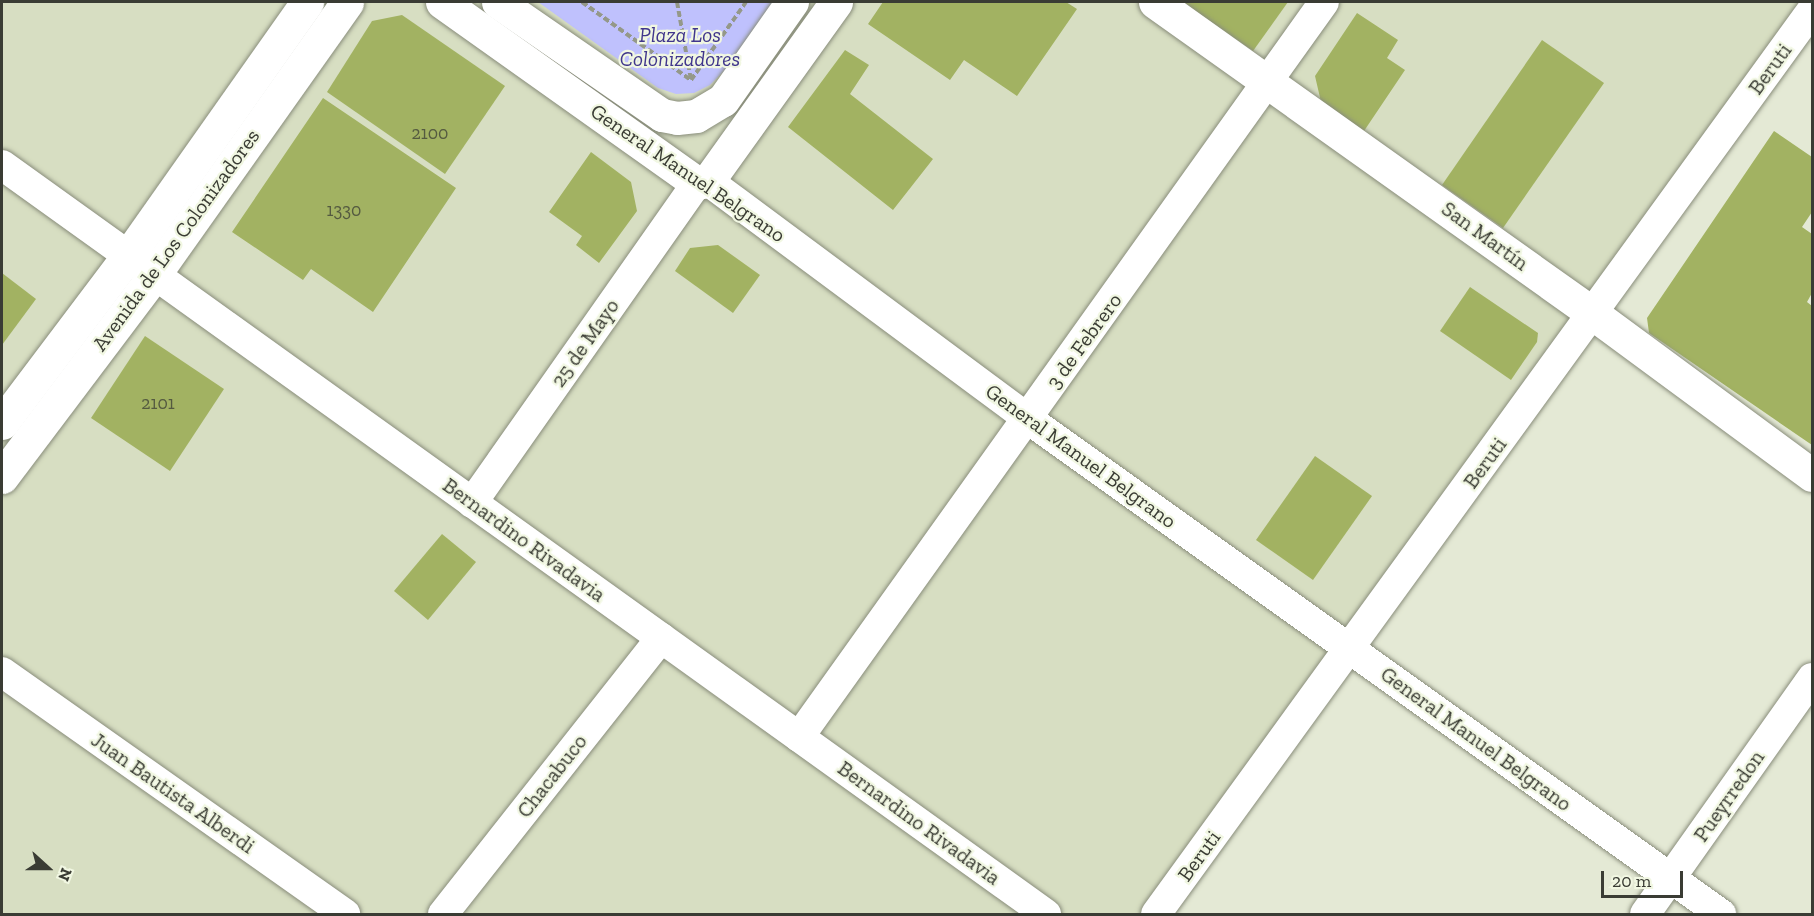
<!DOCTYPE html>
<html>
<head>
<meta charset="utf-8">
<style>
	body { margin:0 }
	#map { position:relative; width:1814px; height:916px; overflow:hidden; background:#e4e9d5; font-family:"Zilla Slab",serif }
	div>[style] { position:absolute }
	[style*='--x'] { left:calc(var(--x)*1px); top:calc(var(--y)*1px); width:calc(var(--w)*1px); rotate:calc(var(--a)*1deg) }
	.built>* { inset:0; background:#d7dec2 }
	.green>* { inset:0; background:#bfc1fd }
	.building>* { inset:0; background:#a2b262 }
	.path>* { height:4px; margin-top:-2px; transform-origin:0; background:repeating-linear-gradient(90deg,#949889 0 6px,transparent 0 9px) }
	.roads { filter:drop-shadow(0 0 2px #898d7b) drop-shadow(0 0 2px #898d7b) }
	.minor>* { height:30px; margin:-15px; padding:0 15px; transform-origin:15px; border-radius:15px; background:#fff }
	.secondary>* { height:33px; margin:-16.5px; padding:0 16.5px; transform-origin:16.5px; border-radius:16.5px; background:#fff }
	span { translate:-50% -50%; white-space:nowrap; text-align:center; line-height:1.15; -webkit-text-stroke:4.5px #f1f7e2; paint-order:stroke }
	.number-label { font-size:18px; color:#545a40 }
	.number-label span { -webkit-text-stroke-width:0 }
	.park-label { font-size:21px; color:#40368c; font-style:italic }
	.street-label { font-size:21px; color:#3a3c34 }
	.frame { position:absolute; inset:0; border:3px solid #3a3c34; pointer-events:none }
	.north { position:absolute; left:18px; top:838px; width:60px; height:60px; -webkit-text-stroke:4px #f1f7e2; paint-order:stroke; rotate:111deg; font-size:16px; font-weight:700; line-height:24px; text-align:center; color:#3a3c34 }
	.north::after { content:''; display:block; margin:auto; width:21px; height:27px; background:#3a3c34; clip-path:polygon(50% 0,100% 100%,50% 72%,0 100%) }
	.scale { position:absolute; left:1601px; top:871px; width:82px; height:27px; box-sizing:border-box; border:3px solid #3a3c34; border-top:0; padding-left:8px; font-size:18px; line-height:21px; white-space:nowrap; color:#3a3c34; -webkit-text-stroke:4px #f1f7e2; paint-order:stroke }
</style>
</head>
<body>
<div id="map">
	<div class="built">
		<div style="clip-path:polygon(2px 2px,1812px 2px,1155px 914px,2px 914px)"></div>
	</div>
	<div class="green">
		<div style="clip-path:polygon(538px 2px,773px 2px,725px 70px,710px 85px,694px 93px,676px 94px,658px 88px)"></div>
	</div>
	<div class="building">
		<div style="clip-path:polygon(883px 2px,1066px 2px,1077px 9px,1017px 96px,964px 60px,950px 80px,868px 24px)"></div>
		<div style="clip-path:polygon(1187px 2px,1288px 2px,1253px 51px,1185px 4px)"></div>
		<div style="clip-path:polygon(1357px 13px,1398px 40px,1387px 58px,1405px 70px,1364px 131px,1321px 102px,1315px 76px)"></div>
		<div style="clip-path:polygon(402px 15px,505px 86px,445px 174px,327px 92px,372px 21px)"></div>
		<div style="clip-path:polygon(1542px 40px,1604px 83px,1503px 228px,1442px 185px)"></div>
		<div style="clip-path:polygon(845px 50px,869px 65px,850px 94px,933px 159px,893px 210px,788px 127px)"></div>
		<div style="clip-path:polygon(323px 98px,456px 188px,373px 312px,311px 269px,303px 280px,232px 232px)"></div>
		<div style="clip-path:polygon(1774px 131px,1812px 157px,1812px 212px,1802px 227px,1812px 234px,1812px 293px,1807px 302px,1812px 306px,1812px 445px,1649px 333px,1647px 318px)"></div>
		<div style="clip-path:polygon(591px 152px,631px 182px,637px 211px,599px 263px,576px 245px,582px 236px,549px 212px)"></div>
		<div style="clip-path:polygon(718px 245px,760px 275px,733px 313px,675px 271px,690px 248px)"></div>
		<div style="clip-path:polygon(2px 273px,36px 299px,2px 345px)"></div>
		<div style="clip-path:polygon(1470px 287px,1538px 333px,1537px 342px,1511px 380px,1440px 331px)"></div>
		<div style="clip-path:polygon(145px 336px,224px 389px,170px 471px,91px 418px)"></div>
		<div style="clip-path:polygon(1315px 456px,1372px 496px,1313px 580px,1256px 540px)"></div>
		<div style="clip-path:polygon(442px 534px,476px 562px,428px 620px,394px 591px)"></div>
	</div>
	<div class="path">
		<div style="--x:582;--y:2;--w:134;--a:35.6"></div>
		<div style="--x:691;--y:80;--w:95;--a:-54.8"></div>
		<div style="--x:677;--y:2;--w:79;--a:79.8"></div>
	</div>
	<div class="roads">
		<div class="minor">
			<div style="--x:2;--y:165;--w:1285;--a:35.66"></div>
			<div style="--x:708;--y:181;--w:399;--a:36.6"></div>
			<div style="--x:1028;--y:419;--w:852;--a:35.54"></div>
			<div style="--x:472;--y:503;--w:391;--a:-54.9"></div>
			<div style="--x:2;--y:672;--w:420;--a:35.2"></div>
			<div style="--x:799;--y:737;--w:903;--a:-54.46"></div>
			<div style="--x:443;--y:914;--w:352;--a:-51.7"></div>
			<div style="--x:1156;--y:914;--w:1117;--a:-54.03"></div>
			<div style="--x:1645;--y:914;--w:289;--a:-54.7"></div>
		</div>
		<div class="secondary">
			<div style="--x:442;--y:2;--w:313;--a:35.4"></div>
			<div style="--x:697;--y:183;--w:11;--a:-10"></div>
			<div style="--x:708;--y:181;--w:220;--a:-54.4"></div>
			<div style="--x:498;--y:2;--w:199;--a:34.6"></div>
			<div style="--x:662;--y:115;--w:15;--a:11"></div>
			<div style="--x:677;--y:118;--w:19;--a:-6"></div>
			<div style="--x:696;--y:116;--w:31;--a:-31"></div>
			<div style="--x:723;--y:100;--w:120;--a:-54.9"></div>
			<div style="--x:1155;--y:2;--w:536;--a:35.44"></div>
			<div style="--x:1592;--y:313;--w:273;--a:36.4"></div>
			<div style="--x:2;--y:423;--w:209;--a:-53"></div>
			<div style="--x:128;--y:256;--w:311;--a:-54.8"></div>
			<div style="--x:2;--y:477;--w:253;--a:-53"></div>
			<div style="--x:154;--y:275;--w:334;--a:-54.7"></div>
		</div>
	</div>
	<div class="number-label">
		<span style="left:430px;top:133px">2100</span>
		<span style="left:344px;top:210px">1330</span>
		<span style="left:158px;top:403px">2101</span>
	</div>
	<div class="park-label">
		<span style="left:680px;top:47px">Plaza Los<br>Colonizadores</span>
	</div>
	<div class="street-label">
		<span style="left:1770px;top:69px;rotate:-54deg">Beruti</span>
		<span style="left:688px;top:173px;rotate:34deg">General Manuel Belgrano</span>
		<span style="left:1485px;top:236px;rotate:36deg">San Martín</span>
		<span style="left:176px;top:240px;rotate:-54deg">Avenida de Los Colonizadores</span>
		<span style="left:1084px;top:341px;rotate:-54deg">3 de Febrero</span>
		<span style="left:585px;top:343px;rotate:-55deg">25 de Mayo</span>
		<span style="left:1081px;top:456px;rotate:36deg">General Manuel Belgrano</span>
		<span style="left:1485px;top:463px;rotate:-54deg">Beruti</span>
		<span style="left:524px;top:540px;rotate:36deg">Bernardino Rivadavia</span>
		<span style="left:1476px;top:739px;rotate:36deg">General Manuel Belgrano</span>
		<span style="left:552px;top:776px;rotate:-52deg">Chacabuco</span>
		<span style="left:173px;top:793px;rotate:35deg">Juan Bautista Alberdi</span>
		<span style="left:1729px;top:796px;rotate:-55deg">Pueyrredon</span>
		<span style="left:919px;top:823px;rotate:36deg">Bernardino Rivadavia</span>
		<span style="left:1199px;top:856px;rotate:-54deg">Beruti</span>
	</div>
	<div class="frame"></div>
	<div class="north">N</div>
	<div class="scale">20 m</div>
</div>
</body>
</html>
